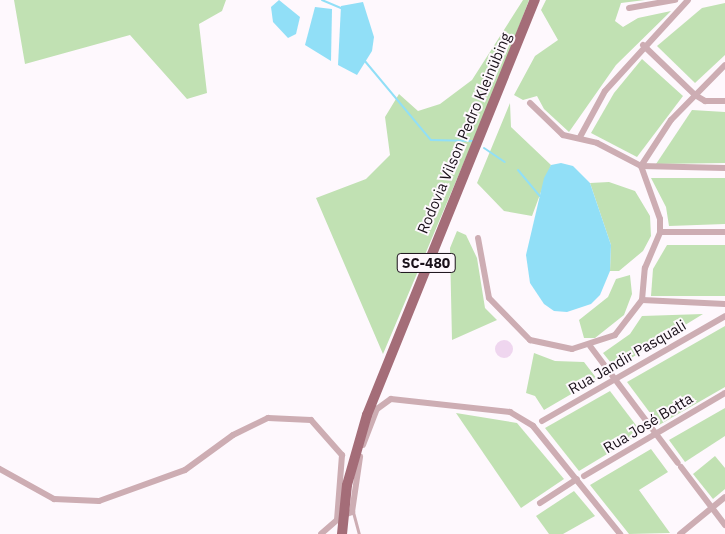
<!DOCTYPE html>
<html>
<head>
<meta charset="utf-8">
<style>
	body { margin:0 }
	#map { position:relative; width:725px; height:534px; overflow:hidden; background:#fef8fd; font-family:"IBM Plex Sans",sans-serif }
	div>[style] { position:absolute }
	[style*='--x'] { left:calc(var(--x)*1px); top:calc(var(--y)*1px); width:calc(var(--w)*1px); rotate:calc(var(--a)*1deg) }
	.green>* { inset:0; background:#c1e1b3 }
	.water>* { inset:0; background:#91dff7 }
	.stream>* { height:2px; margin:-1px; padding:0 1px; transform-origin:1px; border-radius:1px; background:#91dff7 }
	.building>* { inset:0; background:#efd6ef }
	.round { border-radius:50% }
	.service>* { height:3px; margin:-1.5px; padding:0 1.5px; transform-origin:1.5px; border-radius:1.5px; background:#cdadb3 }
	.minor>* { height:6px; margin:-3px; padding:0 3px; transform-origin:3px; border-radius:3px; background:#cdadb3 }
	.primary>* { height:10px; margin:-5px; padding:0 5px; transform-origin:5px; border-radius:5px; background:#a46d78 }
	span { translate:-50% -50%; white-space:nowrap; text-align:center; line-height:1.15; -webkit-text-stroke:4px #fef8fd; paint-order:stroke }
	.shield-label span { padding:1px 4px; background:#fef8fd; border:1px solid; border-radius:4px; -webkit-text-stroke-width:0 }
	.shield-label { font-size:14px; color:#191019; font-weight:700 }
	.street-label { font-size:15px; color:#191019 }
</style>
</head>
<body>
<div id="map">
	<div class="green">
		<div style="clip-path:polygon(14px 0,226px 0,222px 11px,199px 24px,207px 93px,187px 99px,130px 35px,25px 64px)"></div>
		<div style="clip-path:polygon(523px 0,529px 0,497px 84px,383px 354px,316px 198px,366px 179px,390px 155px,385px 117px,399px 94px,418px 111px,440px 104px,472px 80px)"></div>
		<div style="clip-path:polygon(546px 0,645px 0,621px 3px,615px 21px,623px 27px,638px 18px,671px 11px,616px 65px,569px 132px,544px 109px,537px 96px,523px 100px,514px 95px,535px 56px,558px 40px,541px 10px)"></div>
		<div style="clip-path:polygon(725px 3px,725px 55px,695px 83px,657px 46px,702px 8px)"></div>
		<div style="clip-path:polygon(642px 59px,683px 96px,637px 157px,591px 133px,614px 93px)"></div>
		<div style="clip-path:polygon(510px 103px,511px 127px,551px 165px,532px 216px,504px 211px,477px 183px)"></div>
		<div style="clip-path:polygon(692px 110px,725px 112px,725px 163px,656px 164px)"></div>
		<div style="clip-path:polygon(651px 178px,725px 178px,725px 224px,669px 226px,666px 207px)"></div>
		<div style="clip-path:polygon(609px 182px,635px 191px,650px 216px,651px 236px,643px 251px,619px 271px,610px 271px,611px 245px,590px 183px)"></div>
		<div style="clip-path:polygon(457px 231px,466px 235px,477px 258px,485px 308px,497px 320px,452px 340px,450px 248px)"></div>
		<div style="clip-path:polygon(667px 245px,725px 245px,725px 296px,651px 296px,653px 269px)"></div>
		<div style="clip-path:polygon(630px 275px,632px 294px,624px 315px,595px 338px,584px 338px,579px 320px,608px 297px,616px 279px)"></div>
		<div style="clip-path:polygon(703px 314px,615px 368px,603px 353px,630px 334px,642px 316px)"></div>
		<div style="clip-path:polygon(725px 326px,725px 387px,659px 425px,627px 382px)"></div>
		<div style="clip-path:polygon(534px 353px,555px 361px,584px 362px,597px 379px,544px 410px,535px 396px,526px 393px)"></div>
		<div style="clip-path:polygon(610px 391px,642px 433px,579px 471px,545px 428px)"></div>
		<div style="clip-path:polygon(725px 408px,725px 436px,685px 462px,669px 440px)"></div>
		<div style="clip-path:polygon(456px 413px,517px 423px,564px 479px,521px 508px)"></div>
		<div style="clip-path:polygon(651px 449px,668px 472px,639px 490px,670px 533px,629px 534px,590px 485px)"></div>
		<div style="clip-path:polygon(715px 456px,725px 468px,725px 489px,713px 499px,693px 474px)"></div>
		<div style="clip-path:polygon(574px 491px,595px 516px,563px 534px,549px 534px,536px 516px)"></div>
	</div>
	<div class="water">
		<div style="clip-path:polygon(279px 0,300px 17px,296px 34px,288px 38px,273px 22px,271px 7px)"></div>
		<div style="clip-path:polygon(363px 2px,374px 37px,372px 51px,357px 75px,338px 65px,341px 6px)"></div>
		<div style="clip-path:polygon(315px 7px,332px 9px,331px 61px,305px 45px)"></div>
		<div style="clip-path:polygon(561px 163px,573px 166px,590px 183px,611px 245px,610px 271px,600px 295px,591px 304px,567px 312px,554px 311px,544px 304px,530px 283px,526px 255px,544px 178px,551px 165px)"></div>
	</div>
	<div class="stream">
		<div style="--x:322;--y:0;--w:23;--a:23"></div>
		<div style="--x:364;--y:60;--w:104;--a:50.1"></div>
		<div style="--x:431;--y:140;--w:42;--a:1.4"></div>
		<div style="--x:484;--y:148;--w:25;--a:34"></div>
		<div style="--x:518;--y:170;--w:34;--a:50"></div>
	</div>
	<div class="building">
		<div class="round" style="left:495px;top:340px;width:18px;height:18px"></div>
	</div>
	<div class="service">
		<div style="--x:353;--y:512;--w:23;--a:75"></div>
	</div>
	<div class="minor">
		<div style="--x:629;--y:8;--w:47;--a:-9.9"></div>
		<div style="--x:643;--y:45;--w:72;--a:43.9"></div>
		<div style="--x:695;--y:95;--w:12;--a:31"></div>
		<div style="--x:705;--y:101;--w:20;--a:0"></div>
		<div style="--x:530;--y:103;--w:46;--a:44.1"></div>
		<div style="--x:563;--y:135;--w:35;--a:13"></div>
		<div style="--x:597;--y:143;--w:50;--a:27.6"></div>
		<div style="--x:641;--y:166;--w:84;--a:1.4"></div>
		<div style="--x:580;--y:137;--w:52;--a:-61.5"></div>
		<div style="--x:605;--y:91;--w:123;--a:-47.6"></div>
		<div style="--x:660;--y:232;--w:65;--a:0"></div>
		<div style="--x:478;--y:238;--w:61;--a:79.6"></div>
		<div style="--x:489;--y:298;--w:59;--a:45.7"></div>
		<div style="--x:530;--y:340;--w:43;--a:12.1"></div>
		<div style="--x:572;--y:349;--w:45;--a:-18"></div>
		<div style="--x:615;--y:335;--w:44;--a:-52.4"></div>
		<div style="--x:642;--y:300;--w:32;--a:-85"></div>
		<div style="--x:645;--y:268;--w:39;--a:-67"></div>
		<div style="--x:660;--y:232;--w:13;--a:-90"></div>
		<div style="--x:660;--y:219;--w:56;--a:-109.7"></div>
		<div style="--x:641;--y:166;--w:55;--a:-56.9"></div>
		<div style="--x:671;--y:120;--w:77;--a:-45.5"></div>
		<div style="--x:642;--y:300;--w:83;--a:2.8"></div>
		<div style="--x:590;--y:346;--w:146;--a:53.1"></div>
		<div style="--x:542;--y:421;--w:211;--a:-29.8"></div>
		<div style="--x:363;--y:445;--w:39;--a:-69"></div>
		<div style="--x:377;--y:409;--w:17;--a:-36"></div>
		<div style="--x:391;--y:399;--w:120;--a:6.2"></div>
		<div style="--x:510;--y:412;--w:27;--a:31"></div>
		<div style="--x:533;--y:426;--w:139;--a:51.1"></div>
		<div style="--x:681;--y:467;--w:73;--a:52.8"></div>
		<div style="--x:0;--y:469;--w:62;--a:29.1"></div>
		<div style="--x:54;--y:499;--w:45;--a:2.5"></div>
		<div style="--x:99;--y:501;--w:91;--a:-19.8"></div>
		<div style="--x:185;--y:470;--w:59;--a:-36.1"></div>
		<div style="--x:233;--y:435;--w:39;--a:-26"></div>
		<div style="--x:268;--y:418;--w:43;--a:2.7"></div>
		<div style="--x:311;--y:420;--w:47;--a:48.5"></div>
		<div style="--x:342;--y:455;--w:65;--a:94.4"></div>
		<div style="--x:337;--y:520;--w:21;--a:139"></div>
		<div style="--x:584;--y:476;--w:164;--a:-30.5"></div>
		<div style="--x:540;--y:503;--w:44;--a:-33"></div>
		<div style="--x:341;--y:516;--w:12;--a:-20"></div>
		<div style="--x:352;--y:512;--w:56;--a:-81.7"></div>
		<div style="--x:680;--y:534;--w:58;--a:-39.4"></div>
	</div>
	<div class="primary">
		<div style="--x:342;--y:534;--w:49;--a:-84.2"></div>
		<div style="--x:347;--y:485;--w:73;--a:-74.1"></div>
		<div style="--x:367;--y:415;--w:448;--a:-68"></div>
	</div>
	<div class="shield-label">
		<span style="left:426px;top:263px">SC-480</span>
	</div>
	<div class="street-label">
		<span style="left:464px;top:133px;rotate:-67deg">Rodovia Vilson Pedro Kleinübing</span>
		<span style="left:627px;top:357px;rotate:-30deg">Rua Jandir Pasquali</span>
		<span style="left:648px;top:423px;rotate:-31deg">Rua José Botta</span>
	</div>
</div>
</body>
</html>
